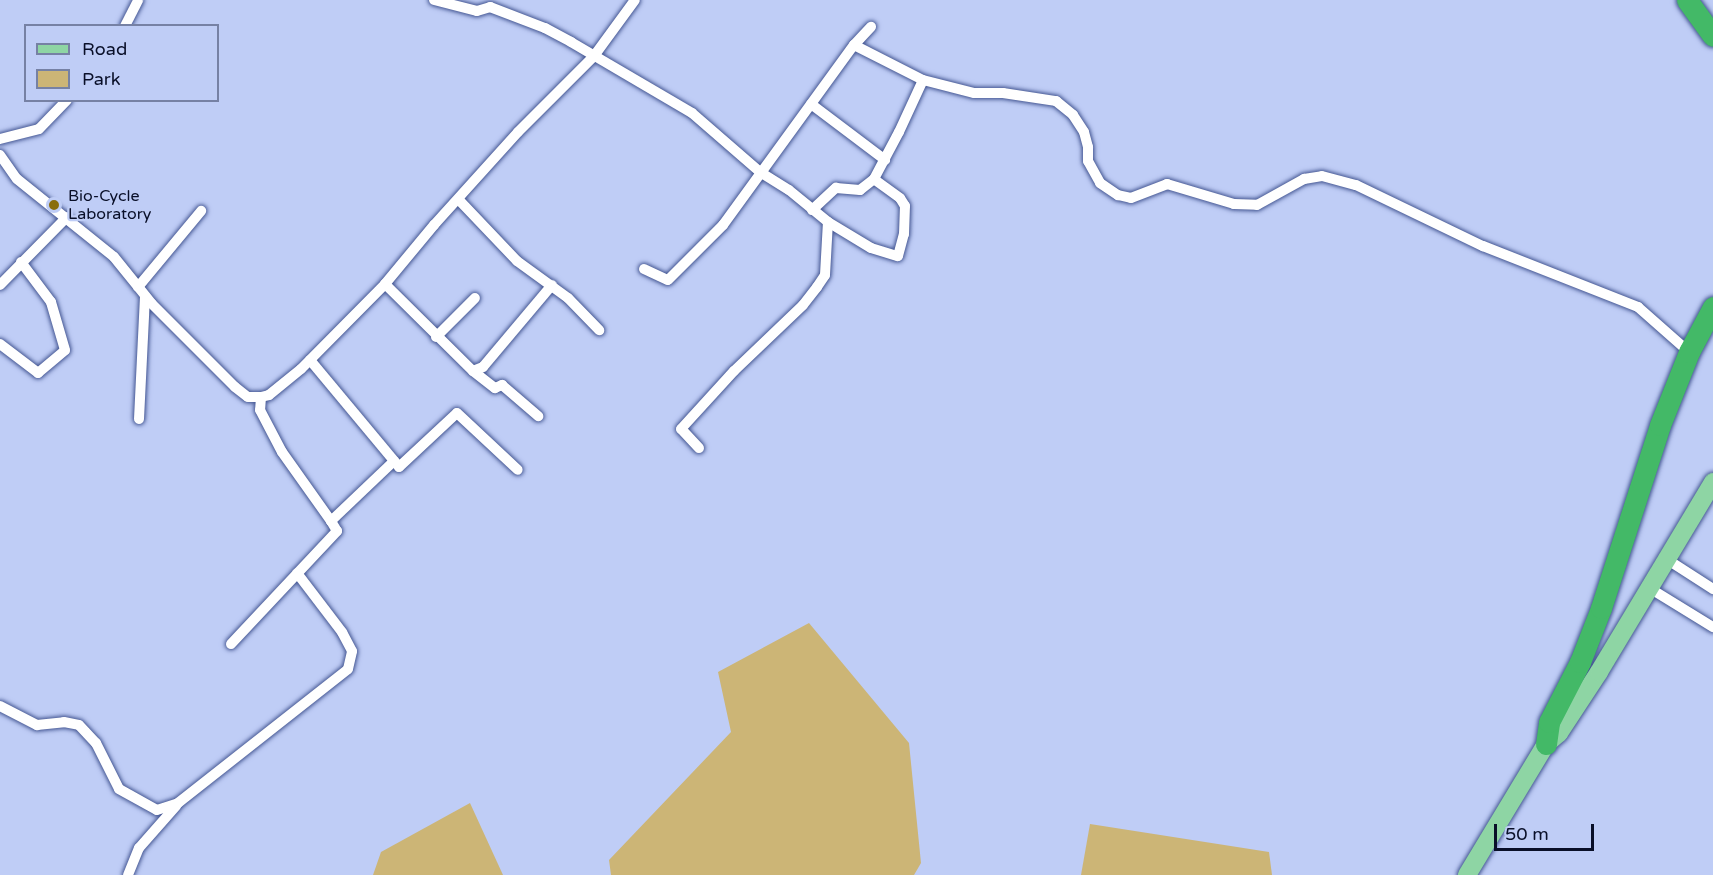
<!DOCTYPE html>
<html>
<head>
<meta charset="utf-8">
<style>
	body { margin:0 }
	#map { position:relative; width:1713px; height:875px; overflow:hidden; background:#bfcdf6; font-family:"Varela Round",sans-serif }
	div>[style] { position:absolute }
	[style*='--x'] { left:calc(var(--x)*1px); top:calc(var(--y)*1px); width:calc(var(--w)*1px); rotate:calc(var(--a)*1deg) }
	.green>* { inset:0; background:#ccb576 }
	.roads { filter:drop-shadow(0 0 2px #455793) drop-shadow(0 0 2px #455793) }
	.minor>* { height:10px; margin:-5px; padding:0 5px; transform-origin:5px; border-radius:5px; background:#fff }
	.primary>* { height:18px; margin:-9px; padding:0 9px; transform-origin:9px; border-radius:9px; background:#8ed5a4 }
	.motorway>* { height:21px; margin:-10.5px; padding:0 10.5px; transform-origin:10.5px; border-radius:10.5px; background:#43b967 }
	.dots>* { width:16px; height:16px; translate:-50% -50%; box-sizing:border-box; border:3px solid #bfcdf6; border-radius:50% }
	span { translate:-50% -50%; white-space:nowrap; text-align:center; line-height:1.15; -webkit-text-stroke:4.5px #bfcdf6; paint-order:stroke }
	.poi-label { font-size:16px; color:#090f28 }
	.left { translate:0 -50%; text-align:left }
	.legend { position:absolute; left:24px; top:24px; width:195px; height:78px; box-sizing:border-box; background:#bfcdf6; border:2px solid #7681a4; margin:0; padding:8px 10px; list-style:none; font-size:18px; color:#090f28 }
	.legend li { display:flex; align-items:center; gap:12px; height:30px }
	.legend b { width:30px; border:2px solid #7681a4 }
	.scale { position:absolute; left:1494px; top:824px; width:100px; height:27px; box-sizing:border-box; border:3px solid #090f28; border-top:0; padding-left:8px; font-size:18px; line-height:21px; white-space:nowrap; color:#090f28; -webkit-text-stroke:4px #bfcdf6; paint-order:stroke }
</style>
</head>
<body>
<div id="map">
	<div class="green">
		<div style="clip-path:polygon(809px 623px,909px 743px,921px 863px,914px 875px,611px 875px,609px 860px,731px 732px,718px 672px)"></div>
		<div style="clip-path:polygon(470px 803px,503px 875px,373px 875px,381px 852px)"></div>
		<div style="clip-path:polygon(1090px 824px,1269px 852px,1272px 875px,1081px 875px)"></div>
	</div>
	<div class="roads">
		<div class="minor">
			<div style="--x:434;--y:0;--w:44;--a:14.3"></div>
			<div style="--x:477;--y:11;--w:14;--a:-17"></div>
			<div style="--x:490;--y:7;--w:59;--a:20.9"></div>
			<div style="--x:545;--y:28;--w:30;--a:28"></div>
			<div style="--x:571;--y:42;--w:140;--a:30.4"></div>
			<div style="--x:692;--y:113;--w:90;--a:40.9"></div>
			<div style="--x:760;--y:172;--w:34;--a:32"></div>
			<div style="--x:789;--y:190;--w:50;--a:39.4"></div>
			<div style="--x:828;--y:222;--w:50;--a:31.2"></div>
			<div style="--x:871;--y:248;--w:28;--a:17"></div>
			<div style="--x:898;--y:256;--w:23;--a:-75"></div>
			<div style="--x:904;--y:234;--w:28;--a:-88"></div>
			<div style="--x:905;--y:206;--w:9;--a:-122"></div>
			<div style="--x:900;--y:198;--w:32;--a:-144"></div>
			<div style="--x:125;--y:26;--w:29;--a:-63"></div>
			<div style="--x:854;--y:45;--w:77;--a:26.9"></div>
			<div style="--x:923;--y:80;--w:53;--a:14.3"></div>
			<div style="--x:974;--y:93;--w:29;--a:0"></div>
			<div style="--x:1003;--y:93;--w:54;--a:8.6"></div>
			<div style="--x:1056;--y:101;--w:22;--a:39"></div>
			<div style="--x:1073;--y:115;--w:20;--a:57"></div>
			<div style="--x:1084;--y:132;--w:16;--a:75"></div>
			<div style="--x:1088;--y:147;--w:14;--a:90"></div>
			<div style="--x:1088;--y:161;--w:25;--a:61"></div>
			<div style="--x:1100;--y:183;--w:22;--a:34"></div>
			<div style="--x:1118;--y:195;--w:13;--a:13"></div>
			<div style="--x:1131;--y:198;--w:39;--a:-21"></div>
			<div style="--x:1167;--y:184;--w:70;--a:16.6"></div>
			<div style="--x:1234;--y:204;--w:23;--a:2"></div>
			<div style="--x:1257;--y:205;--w:54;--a:-29"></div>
			<div style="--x:1304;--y:179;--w:18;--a:-9"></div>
			<div style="--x:1322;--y:176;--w:35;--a:15"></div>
			<div style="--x:1356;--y:185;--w:141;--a:25.7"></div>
			<div style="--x:1483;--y:246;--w:167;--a:21.5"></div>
			<div style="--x:1638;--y:307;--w:68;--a:41.4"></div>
			<div style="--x:811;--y:104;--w:93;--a:37.1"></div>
			<div style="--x:0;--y:139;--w:40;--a:-14.4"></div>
			<div style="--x:39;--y:129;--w:40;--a:-46"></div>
			<div style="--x:0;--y:155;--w:29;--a:55"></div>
			<div style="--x:17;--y:179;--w:124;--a:38.8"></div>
			<div style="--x:114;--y:257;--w:60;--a:51"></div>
			<div style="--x:152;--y:304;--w:117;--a:45"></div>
			<div style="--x:235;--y:387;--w:16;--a:38"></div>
			<div style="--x:248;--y:397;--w:13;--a:0"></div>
			<div style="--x:261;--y:397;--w:8;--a:-14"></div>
			<div style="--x:269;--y:395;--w:41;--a:-39.1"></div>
			<div style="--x:301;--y:369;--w:120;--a:-45.3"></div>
			<div style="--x:385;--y:284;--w:77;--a:-50.3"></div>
			<div style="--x:434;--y:225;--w:125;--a:-47.9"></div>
			<div style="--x:518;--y:132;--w:107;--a:-45"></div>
			<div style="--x:594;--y:56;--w:69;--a:-53.8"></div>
			<div style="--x:459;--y:200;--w:84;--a:46.4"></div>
			<div style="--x:517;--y:261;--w:63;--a:36"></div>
			<div style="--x:568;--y:298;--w:45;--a:45.9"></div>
			<div style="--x:812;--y:210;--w:33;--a:-43"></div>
			<div style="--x:836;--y:188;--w:24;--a:5"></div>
			<div style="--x:860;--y:190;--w:18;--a:-38"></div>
			<div style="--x:874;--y:179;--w:53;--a:-62"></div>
			<div style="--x:899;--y:132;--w:57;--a:-65.2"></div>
			<div style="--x:644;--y:269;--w:26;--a:25"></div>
			<div style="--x:668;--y:280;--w:78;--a:-45"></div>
			<div style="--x:723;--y:225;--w:223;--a:-54"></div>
			<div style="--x:854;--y:45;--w:25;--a:-47"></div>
			<div style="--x:385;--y:284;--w:124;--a:44.7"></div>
			<div style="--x:473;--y:371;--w:28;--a:38"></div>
			<div style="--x:495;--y:388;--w:8;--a:-23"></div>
			<div style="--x:502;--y:385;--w:48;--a:40.7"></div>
			<div style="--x:0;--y:285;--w:95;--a:-45.4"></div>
			<div style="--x:138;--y:287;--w:99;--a:-50.3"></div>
			<div style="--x:436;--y:337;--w:55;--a:-45"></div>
			<div style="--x:0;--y:344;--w:48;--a:37.3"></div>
			<div style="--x:38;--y:373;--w:35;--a:-40"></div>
			<div style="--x:65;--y:350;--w:50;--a:-106.3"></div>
			<div style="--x:51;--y:302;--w:50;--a:-126.9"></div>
			<div style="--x:310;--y:360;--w:139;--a:50.2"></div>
			<div style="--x:399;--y:467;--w:79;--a:-43"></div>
			<div style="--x:457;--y:413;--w:83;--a:43.1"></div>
			<div style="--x:473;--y:371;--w:11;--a:-22"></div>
			<div style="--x:483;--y:367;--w:107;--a:-49.9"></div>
			<div style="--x:261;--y:397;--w:13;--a:94"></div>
			<div style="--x:260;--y:410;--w:47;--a:62.4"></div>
			<div style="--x:282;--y:452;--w:85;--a:54.6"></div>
			<div style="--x:331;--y:521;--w:87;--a:-43.6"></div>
			<div style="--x:139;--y:419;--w:123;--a:-87.2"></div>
			<div style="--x:699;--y:448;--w:26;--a:-133"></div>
			<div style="--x:681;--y:429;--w:79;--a:-47.6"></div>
			<div style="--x:734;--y:371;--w:95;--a:-43.7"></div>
			<div style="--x:803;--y:305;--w:23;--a:-52"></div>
			<div style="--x:817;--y:287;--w:14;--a:-56"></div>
			<div style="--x:825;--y:275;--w:53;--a:-86.8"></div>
			<div style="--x:1668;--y:560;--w:54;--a:32.8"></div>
			<div style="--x:1651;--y:589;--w:73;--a:31.5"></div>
			<div style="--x:231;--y:644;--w:155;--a:-46.8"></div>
			<div style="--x:337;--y:531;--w:12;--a:-121"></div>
			<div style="--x:0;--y:706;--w:42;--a:27.2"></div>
			<div style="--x:37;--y:725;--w:27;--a:-6"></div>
			<div style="--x:64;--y:722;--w:15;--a:11"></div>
			<div style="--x:79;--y:725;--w:25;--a:47"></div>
			<div style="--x:96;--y:743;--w:51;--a:63.4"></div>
			<div style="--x:119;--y:789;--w:43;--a:28.9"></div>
			<div style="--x:157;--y:810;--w:22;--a:-18"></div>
			<div style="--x:178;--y:803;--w:216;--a:-38.2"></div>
			<div style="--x:348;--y:669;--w:18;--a:-77"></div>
			<div style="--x:352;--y:651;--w:21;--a:-118"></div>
			<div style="--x:342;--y:632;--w:74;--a:-127.3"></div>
			<div style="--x:128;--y:875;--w:29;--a:-68"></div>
			<div style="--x:139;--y:848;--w:56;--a:-48.6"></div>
		</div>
		<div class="primary">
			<div style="--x:1467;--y:875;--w:153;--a:-58.9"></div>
			<div style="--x:1546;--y:744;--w:17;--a:-40"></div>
			<div style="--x:1559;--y:733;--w:73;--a:-56.7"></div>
			<div style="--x:1599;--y:672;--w:222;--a:-59"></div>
		</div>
		<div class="motorway">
			<div style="--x:1687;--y:0;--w:44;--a:54.2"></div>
			<div style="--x:1546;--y:744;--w:22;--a:-82"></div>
			<div style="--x:1549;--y:722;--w:68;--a:-62.7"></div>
			<div style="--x:1580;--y:662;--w:58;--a:-68.7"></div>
			<div style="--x:1601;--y:608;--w:192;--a:-72.1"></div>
			<div style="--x:1660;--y:425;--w:79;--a:-68.3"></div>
			<div style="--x:1689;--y:352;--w:51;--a:-61.9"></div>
		</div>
	</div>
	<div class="dots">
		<div style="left:54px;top:205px;background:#896d0e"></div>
	</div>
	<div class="poi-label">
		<span class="left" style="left:68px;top:205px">Bio-Cycle<br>Laboratory</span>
	</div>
	<ul class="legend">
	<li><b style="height:8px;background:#8ed5a4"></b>Road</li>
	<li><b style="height:16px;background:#ccb576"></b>Park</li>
	</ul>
	<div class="scale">50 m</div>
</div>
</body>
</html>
